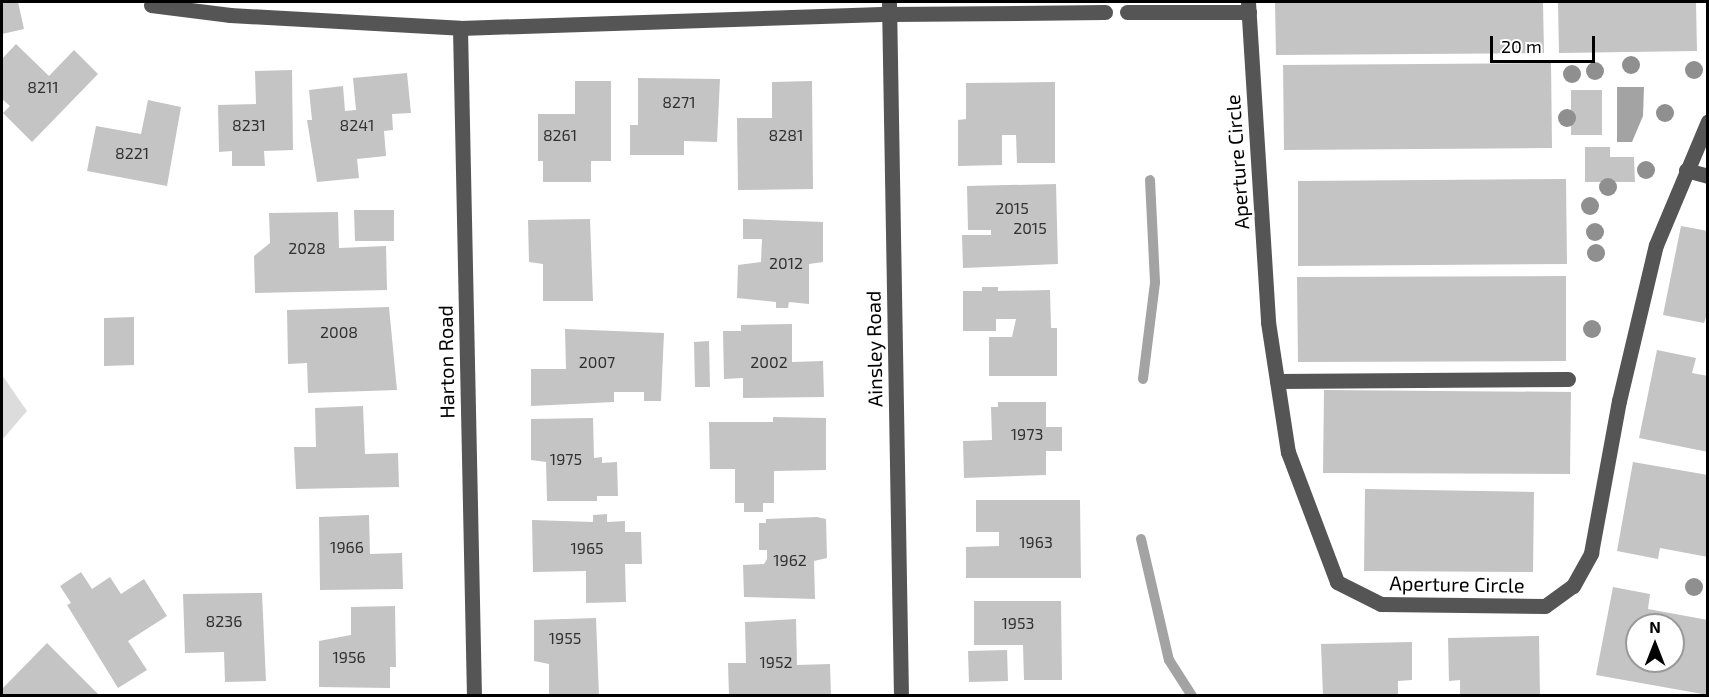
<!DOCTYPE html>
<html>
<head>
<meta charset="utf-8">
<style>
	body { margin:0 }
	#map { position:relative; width:1709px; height:697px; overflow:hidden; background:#fff; font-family:"Exo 2",sans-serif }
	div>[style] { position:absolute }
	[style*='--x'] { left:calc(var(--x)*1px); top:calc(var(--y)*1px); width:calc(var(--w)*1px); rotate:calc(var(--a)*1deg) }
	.green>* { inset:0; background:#dcdcdc }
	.water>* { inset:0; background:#a3a3a3 }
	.stream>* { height:10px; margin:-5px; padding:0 5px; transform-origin:5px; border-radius:5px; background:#a3a3a3 }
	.building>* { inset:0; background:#c4c4c4 }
	.minor>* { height:15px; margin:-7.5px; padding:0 7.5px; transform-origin:7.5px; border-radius:7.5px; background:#555 }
	.trees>* { width:18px; height:18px; margin:-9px; border-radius:50%; background:#8f8f8f }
	span { translate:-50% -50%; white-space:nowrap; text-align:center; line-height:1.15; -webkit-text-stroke:4.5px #fff; paint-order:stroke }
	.number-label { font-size:16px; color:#313131 }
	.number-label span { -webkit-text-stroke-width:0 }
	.street-label { font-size:20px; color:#000 }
	.frame { position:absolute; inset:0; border:3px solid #000; pointer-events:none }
	.north { position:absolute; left:1625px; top:613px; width:60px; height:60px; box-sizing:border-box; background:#fff; border:2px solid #999; border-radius:50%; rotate:0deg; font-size:16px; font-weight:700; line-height:24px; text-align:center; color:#000 }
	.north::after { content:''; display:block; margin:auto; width:21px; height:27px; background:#000; clip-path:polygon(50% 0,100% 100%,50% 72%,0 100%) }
	.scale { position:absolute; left:1490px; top:36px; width:105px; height:27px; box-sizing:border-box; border:3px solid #000; border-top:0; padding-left:8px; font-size:18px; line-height:21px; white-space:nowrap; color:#000; -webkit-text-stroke:4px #fff; paint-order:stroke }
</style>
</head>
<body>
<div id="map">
	<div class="green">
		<div style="clip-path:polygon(2px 375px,27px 411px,2px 440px)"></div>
	</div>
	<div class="water">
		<div style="clip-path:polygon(1617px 87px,1644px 87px,1643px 116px,1632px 142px,1617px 142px)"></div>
	</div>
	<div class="stream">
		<div style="--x:1143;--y:379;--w:98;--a:-82.9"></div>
		<div style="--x:1155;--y:282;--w:102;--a:-92.8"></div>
		<div style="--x:1141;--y:539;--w:124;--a:77"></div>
		<div style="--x:1169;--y:660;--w:43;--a:57.4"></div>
	</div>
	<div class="building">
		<div style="clip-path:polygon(2px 2px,18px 2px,24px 29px,2px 34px)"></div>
		<div style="clip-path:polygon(1275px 2px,1543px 2px,1544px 53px,1276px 55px)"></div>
		<div style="clip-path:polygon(1558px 2px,1696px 2px,1697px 51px,1559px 53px)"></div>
		<div style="clip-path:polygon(16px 44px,49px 76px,74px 50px,98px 74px,32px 142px,3px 113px,10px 106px,2px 99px,2px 59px)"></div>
		<div style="clip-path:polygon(1551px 63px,1552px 148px,1284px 150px,1283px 65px)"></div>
		<div style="clip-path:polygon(292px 70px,293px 150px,264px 151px,265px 166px,232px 166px,232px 151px,219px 152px,218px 105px,256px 104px,255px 71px)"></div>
		<div style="clip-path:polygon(407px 73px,411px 113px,392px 114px,393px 130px,384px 131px,386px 156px,357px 159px,359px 178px,317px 182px,307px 120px,312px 120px,309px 90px,343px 86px,345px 111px,356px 110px,353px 78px)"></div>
		<div style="clip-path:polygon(638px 78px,720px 79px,717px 142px,684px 141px,684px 155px,630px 155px,630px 125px,638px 125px)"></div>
		<div style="clip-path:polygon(575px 81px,611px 81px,611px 161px,591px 161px,591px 182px,543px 182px,543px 161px,538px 161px,538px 114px,575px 114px)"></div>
		<div style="clip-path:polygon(812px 81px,813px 189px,738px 190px,737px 118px,772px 118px,772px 82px)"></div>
		<div style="clip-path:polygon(1055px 82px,1055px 163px,1017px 163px,1016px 135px,1002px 135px,1002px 165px,958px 166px,958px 120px,966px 119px,966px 83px)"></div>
		<div style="clip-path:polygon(1571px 90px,1602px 90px,1602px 135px,1571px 135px)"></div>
		<div style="clip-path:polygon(148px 100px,181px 107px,167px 186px,87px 171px,96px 126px,141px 134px)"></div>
		<div style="clip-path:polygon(1585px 147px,1610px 147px,1610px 157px,1634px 157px,1635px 182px,1585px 182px)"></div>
		<div style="clip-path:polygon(1566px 179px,1567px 264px,1298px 266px,1298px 181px)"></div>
		<div style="clip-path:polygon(1056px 184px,1058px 264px,963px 268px,962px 235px,991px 235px,991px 230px,968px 230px,967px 186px)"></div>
		<div style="clip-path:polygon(354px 210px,394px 210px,394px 241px,355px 241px)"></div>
		<div style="clip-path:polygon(338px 212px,339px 248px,386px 246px,387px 290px,255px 293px,254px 256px,270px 243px,269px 213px)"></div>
		<div style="clip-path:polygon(590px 219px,593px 301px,543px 301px,543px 264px,529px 262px,528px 220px)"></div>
		<div style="clip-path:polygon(743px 219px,823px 222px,823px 262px,809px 264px,809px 304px,789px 302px,788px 308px,776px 308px,776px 302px,737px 298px,738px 265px,761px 262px,762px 239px,743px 239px)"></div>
		<div style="clip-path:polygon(1681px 226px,1708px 231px,1708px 312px,1704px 323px,1663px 315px)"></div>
		<div style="clip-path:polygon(1566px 276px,1566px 361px,1298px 362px,1297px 277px)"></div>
		<div style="clip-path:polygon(982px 287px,998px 287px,998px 291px,1050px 290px,1051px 328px,1057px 328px,1057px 376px,989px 376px,989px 337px,1012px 337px,1016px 319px,996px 319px,996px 331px,963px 331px,963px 291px,982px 291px)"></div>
		<div style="clip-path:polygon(389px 307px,397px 390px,308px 393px,307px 363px,288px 364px,287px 310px)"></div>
		<div style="clip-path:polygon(134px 317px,134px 365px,104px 366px,104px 318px)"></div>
		<div style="clip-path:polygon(792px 324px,792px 362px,823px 361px,824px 397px,743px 398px,743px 378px,724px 379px,723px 331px,741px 331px,741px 325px)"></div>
		<div style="clip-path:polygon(565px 329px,664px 333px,661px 401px,644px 401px,644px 392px,614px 392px,614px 402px,531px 406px,531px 369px,566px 369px)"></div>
		<div style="clip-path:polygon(709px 341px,710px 387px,695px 387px,694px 342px)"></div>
		<div style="clip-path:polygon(1657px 350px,1696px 358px,1692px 373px,1708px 376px,1708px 452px,1639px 438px)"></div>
		<div style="clip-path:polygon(1324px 390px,1571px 392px,1570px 474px,1323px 473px)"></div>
		<div style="clip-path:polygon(998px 402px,1046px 402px,1046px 427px,1062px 427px,1062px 451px,1046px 451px,1046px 475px,964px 478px,963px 441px,992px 440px,991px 407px,998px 407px)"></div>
		<div style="clip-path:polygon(363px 406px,365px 454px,398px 453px,399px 487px,296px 489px,294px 447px,316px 447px,315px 408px)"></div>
		<div style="clip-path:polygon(773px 417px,826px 418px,826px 470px,774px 471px,774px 503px,763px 503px,763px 512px,744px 512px,744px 503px,735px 503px,735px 469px,710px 469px,709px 422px,773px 422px)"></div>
		<div style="clip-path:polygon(593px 418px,594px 458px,602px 457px,602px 463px,617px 462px,618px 496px,597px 496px,597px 501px,547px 501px,546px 462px,531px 460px,531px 419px)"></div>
		<div style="clip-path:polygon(1633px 462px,1708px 475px,1708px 557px,1660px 548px,1658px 559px,1617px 551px)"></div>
		<div style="clip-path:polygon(1365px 489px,1534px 492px,1533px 572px,1364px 571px)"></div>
		<div style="clip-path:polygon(976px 500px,1080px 500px,1081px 578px,966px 578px,966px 547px,999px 546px,999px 532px,976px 532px)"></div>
		<div style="clip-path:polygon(607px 514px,607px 522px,625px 521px,625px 532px,641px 532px,642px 564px,625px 564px,626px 602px,586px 603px,586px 571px,533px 572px,532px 520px,593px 522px,593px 515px)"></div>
		<div style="clip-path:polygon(369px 515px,370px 554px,402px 553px,403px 589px,320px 590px,319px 517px)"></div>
		<div style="clip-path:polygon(817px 517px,826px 519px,827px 558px,814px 561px,815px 599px,744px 597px,743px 565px,764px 564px,767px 559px,767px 550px,759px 550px,759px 523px,766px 523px,766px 519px)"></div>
		<div style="clip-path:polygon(81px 572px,92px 589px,110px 577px,121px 594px,144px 579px,167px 616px,128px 641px,147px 670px,118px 688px,67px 605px,71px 603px,60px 586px)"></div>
		<div style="clip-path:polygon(evenodd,1613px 587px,1650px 594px,1648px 609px,1708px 620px,1708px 695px,1596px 675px,1613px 587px,1637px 625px,1673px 625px,1673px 661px,1637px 661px,1637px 625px)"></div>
		<div style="clip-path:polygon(262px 593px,266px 681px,225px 682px,224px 652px,185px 653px,183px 594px)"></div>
		<div style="clip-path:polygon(974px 601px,1061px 601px,1062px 680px,1024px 680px,1023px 645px,974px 645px)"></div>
		<div style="clip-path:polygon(395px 606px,396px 667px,390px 667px,390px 688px,319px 687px,319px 641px,351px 635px,351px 607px)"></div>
		<div style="clip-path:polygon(596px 618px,599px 696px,549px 696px,549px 664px,534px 661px,534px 620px)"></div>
		<div style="clip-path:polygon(796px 619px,797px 665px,830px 664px,831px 696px,729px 696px,728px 663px,746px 663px,745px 622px)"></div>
		<div style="clip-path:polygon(1539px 636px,1540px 696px,1460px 696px,1460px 680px,1449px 681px,1448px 638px)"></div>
		<div style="clip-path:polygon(1412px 642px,1412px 680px,1398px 681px,1398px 696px,1323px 696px,1321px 644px)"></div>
		<div style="clip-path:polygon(47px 643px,100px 696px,2px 696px,2px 689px)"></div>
		<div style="clip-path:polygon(1007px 650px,1008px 681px,969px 682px,968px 651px)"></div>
	</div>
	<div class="minor">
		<div style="--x:889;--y:2;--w:694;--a:89.01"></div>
		<div style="--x:1248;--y:2;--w:321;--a:86.4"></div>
		<div style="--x:1268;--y:322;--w:132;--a:81.3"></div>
		<div style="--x:1288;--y:452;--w:139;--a:69.3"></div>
		<div style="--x:1337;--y:582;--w:49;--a:26.6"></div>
		<div style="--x:1381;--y:604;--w:164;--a:0.7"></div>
		<div style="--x:1545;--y:606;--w:34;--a:-36"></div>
		<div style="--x:1573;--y:586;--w:38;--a:-61"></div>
		<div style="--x:1591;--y:553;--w:155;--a:-79.6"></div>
		<div style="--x:1619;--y:401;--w:160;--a:-76.7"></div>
		<div style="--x:1656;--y:245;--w:134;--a:-67.2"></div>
		<div style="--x:151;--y:5;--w:80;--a:7.2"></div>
		<div style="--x:230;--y:15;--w:230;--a:3.2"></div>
		<div style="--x:460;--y:28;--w:429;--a:-1.9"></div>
		<div style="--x:889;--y:14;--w:216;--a:-0.5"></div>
		<div style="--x:1127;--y:12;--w:122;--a:0"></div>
		<div style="--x:460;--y:28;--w:668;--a:88.8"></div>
		<div style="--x:1686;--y:170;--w:23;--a:15"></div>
		<div style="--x:1277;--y:381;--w:291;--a:-0.4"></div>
	</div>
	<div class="trees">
		<div style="left:1631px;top:65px"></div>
		<div style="left:1694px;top:70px"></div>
		<div style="left:1595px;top:71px"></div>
		<div style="left:1572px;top:74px"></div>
		<div style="left:1665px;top:113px"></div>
		<div style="left:1567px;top:118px"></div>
		<div style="left:1646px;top:170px"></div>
		<div style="left:1608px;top:187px"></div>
		<div style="left:1590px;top:206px"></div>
		<div style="left:1595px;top:232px"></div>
		<div style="left:1596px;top:253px"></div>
		<div style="left:1592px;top:329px"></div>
		<div style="left:1694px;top:587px"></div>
	</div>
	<div class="number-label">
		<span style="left:43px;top:87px">8211</span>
		<span style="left:679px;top:102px">8271</span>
		<span style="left:249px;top:125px">8231</span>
		<span style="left:357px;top:125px">8241</span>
		<span style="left:560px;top:135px">8261</span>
		<span style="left:786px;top:135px">8281</span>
		<span style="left:132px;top:153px">8221</span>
		<span style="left:1012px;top:208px">2015</span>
		<span style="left:1030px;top:228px">2015</span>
		<span style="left:307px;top:248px">2028</span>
		<span style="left:786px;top:263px">2012</span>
		<span style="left:339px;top:332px">2008</span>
		<span style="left:597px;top:362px">2007</span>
		<span style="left:769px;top:362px">2002</span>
		<span style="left:1027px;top:434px">1973</span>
		<span style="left:566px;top:459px">1975</span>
		<span style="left:1036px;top:542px">1963</span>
		<span style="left:347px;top:547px">1966</span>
		<span style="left:587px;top:548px">1965</span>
		<span style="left:790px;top:560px">1962</span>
		<span style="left:224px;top:621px">8236</span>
		<span style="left:1018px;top:623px">1953</span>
		<span style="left:565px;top:638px">1955</span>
		<span style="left:349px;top:657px">1956</span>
		<span style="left:776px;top:662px">1952</span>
	</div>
	<div class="street-label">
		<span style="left:1237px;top:162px;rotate:-94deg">Aperture Circle</span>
		<span style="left:874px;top:349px;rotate:-91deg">Ainsley Road</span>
		<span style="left:446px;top:362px;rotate:-91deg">Harton Road</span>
		<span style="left:1457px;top:584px;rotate:1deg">Aperture Circle</span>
	</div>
	<div class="frame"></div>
	<div class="north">N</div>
	<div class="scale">20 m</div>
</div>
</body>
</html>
